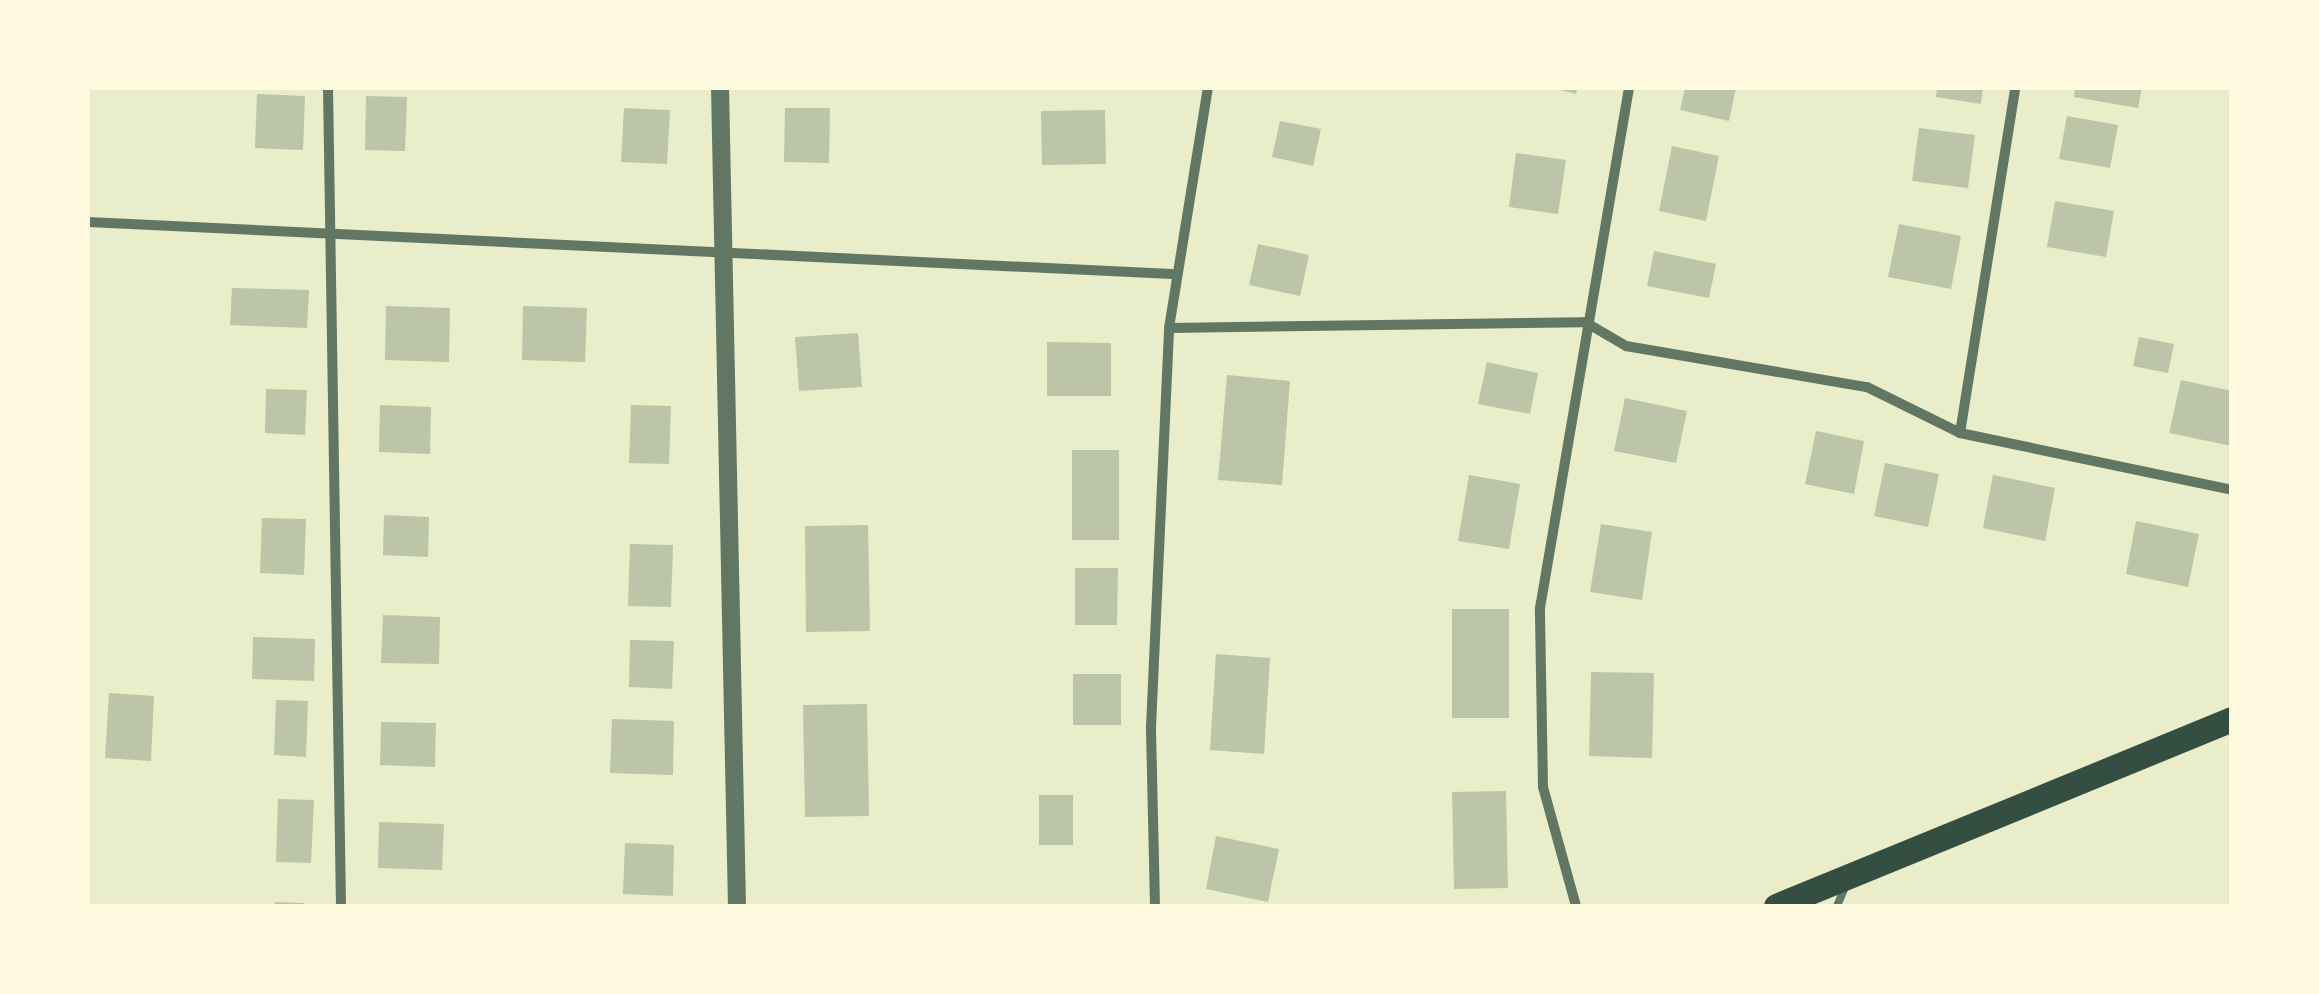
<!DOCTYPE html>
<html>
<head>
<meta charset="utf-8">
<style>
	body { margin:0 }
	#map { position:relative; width:2319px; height:994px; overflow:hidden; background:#e9edc9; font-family:"Nunito Sans",sans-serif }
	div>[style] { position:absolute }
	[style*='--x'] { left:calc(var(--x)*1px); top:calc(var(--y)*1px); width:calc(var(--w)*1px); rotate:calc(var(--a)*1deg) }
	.building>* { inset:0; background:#bcc5a7 }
	.service>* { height:8px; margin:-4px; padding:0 4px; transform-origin:4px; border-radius:4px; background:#617663 }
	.minor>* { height:10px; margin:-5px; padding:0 5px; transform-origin:5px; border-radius:5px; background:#617663 }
	.tertiary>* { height:18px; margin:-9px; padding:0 9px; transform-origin:9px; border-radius:9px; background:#617663 }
	.primary>* { height:25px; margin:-12.5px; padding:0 12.5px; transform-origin:12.5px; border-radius:12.5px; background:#344e41 }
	span { translate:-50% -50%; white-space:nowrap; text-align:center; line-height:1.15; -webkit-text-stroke:9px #fefae0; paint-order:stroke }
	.frame { position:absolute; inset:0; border:90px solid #fefae0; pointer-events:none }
</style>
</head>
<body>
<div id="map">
	<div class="building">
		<div style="clip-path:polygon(1553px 88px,1578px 88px,1576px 94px)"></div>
		<div style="clip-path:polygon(1685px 88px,1736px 88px,1729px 121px,1680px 110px)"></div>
		<div style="clip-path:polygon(1937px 88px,1983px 88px,1981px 104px,1936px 97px)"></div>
		<div style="clip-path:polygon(2075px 88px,2142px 88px,2138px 108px,2074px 97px)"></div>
		<div style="clip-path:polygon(257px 94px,305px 96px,303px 150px,255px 148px)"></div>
		<div style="clip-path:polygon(366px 96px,407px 97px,405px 151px,365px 150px)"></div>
		<div style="clip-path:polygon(624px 108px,670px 110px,667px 164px,621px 162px)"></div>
		<div style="clip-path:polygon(785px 108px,830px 108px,829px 163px,784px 162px)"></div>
		<div style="clip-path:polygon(1105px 110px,1106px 164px,1042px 165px,1041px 111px)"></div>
		<div style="clip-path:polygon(2067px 116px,2118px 125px,2110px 168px,2059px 159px)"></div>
		<div style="clip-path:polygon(1280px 121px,1321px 129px,1313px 166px,1272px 157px)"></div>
		<div style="clip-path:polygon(1919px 128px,1975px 135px,1968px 188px,1912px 181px)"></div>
		<div style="clip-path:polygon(1672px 146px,1719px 156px,1706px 221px,1659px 211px)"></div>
		<div style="clip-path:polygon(1516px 153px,1566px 160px,1558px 214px,1509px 207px)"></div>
		<div style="clip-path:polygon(2055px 201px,2114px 211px,2106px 257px,2047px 247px)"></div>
		<div style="clip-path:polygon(1899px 224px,1961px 236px,1951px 289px,1888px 277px)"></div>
		<div style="clip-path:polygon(1258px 244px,1309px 255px,1300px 296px,1249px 285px)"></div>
		<div style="clip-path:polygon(1654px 251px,1716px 264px,1709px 298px,1647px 286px)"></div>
		<div style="clip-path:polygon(232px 288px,309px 290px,307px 328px,230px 325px)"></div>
		<div style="clip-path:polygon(386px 306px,450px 308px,449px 362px,385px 360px)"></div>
		<div style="clip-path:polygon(523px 306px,587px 308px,585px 362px,522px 360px)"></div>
		<div style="clip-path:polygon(858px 333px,862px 387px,799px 391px,795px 337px)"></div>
		<div style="clip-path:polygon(2139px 337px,2174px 344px,2168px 373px,2133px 366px)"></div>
		<div style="clip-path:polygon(1047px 342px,1111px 343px,1111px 396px,1047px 396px)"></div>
		<div style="clip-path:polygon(1487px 362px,1538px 373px,1530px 414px,1478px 404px)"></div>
		<div style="clip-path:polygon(1227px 375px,1290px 381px,1282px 485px,1218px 480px)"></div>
		<div style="clip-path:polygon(2181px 380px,2232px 391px,2232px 446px,2169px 433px)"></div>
		<div style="clip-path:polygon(266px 389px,307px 390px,305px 435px,265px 433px)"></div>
		<div style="clip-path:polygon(1625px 398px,1687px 411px,1676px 463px,1614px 451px)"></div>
		<div style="clip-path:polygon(380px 405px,431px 407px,430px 454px,379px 452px)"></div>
		<div style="clip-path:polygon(631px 405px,671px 406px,669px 464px,629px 463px)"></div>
		<div style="clip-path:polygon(1816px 431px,1864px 441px,1854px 494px,1805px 484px)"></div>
		<div style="clip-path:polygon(1072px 450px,1119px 450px,1119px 540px,1072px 540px)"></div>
		<div style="clip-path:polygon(1885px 463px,1939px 474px,1928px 527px,1874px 516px)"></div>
		<div style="clip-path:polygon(1469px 475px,1520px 484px,1509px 549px,1458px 541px)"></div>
		<div style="clip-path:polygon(1993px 475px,2055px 488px,2045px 541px,1983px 528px)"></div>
		<div style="clip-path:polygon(384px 515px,429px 517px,428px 557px,383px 555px)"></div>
		<div style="clip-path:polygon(262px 518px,306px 519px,304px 575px,260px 573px)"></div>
		<div style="clip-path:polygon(2136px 521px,2199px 534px,2188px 587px,2126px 574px)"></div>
		<div style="clip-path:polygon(1601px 524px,1652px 532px,1642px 600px,1590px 592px)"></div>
		<div style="clip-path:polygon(868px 525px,870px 631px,806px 632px,805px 526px)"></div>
		<div style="clip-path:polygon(630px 544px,673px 545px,671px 607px,628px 606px)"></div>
		<div style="clip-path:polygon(1075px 568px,1118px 568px,1117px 625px,1075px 625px)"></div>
		<div style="clip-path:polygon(1452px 609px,1509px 609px,1509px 718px,1452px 718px)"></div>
		<div style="clip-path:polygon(383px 615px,440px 617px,439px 664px,381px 663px)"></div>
		<div style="clip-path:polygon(253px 637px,315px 639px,314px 681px,252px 679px)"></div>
		<div style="clip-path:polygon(630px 640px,674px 641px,672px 689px,629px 687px)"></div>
		<div style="clip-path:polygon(1216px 654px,1270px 658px,1264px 754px,1210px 750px)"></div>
		<div style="clip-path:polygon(1591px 672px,1654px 673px,1652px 758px,1589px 756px)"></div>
		<div style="clip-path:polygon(1073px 674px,1121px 674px,1121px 725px,1073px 725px)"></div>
		<div style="clip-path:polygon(109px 693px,154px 696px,151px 761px,105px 758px)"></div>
		<div style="clip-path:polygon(276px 700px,308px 701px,306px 757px,274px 755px)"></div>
		<div style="clip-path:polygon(867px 704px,869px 816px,805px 817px,803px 705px)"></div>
		<div style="clip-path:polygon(612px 719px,674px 721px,673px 775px,610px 773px)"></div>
		<div style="clip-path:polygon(381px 722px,436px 723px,435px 767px,380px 765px)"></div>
		<div style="clip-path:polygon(1506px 791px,1508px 888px,1454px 889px,1452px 792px)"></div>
		<div style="clip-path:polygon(1039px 795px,1073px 795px,1073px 845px,1039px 845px)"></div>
		<div style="clip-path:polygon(278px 799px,314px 800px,311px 863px,276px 862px)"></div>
		<div style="clip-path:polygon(379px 822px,444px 824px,442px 870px,378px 868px)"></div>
		<div style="clip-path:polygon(1216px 836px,1279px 849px,1268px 902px,1206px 889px)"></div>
		<div style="clip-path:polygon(625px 843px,674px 845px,673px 896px,623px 894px)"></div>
		<div style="clip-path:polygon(275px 902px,304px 903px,304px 906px,275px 906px)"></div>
	</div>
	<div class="service">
		<div style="--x:1837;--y:906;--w:25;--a:-67"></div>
	</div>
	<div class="minor">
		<div style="--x:328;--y:88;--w:818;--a:89.09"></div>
		<div style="--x:88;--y:222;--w:1085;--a:2.75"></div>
		<div style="--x:1169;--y:328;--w:416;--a:-0.8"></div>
		<div style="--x:1585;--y:322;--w:48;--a:30.3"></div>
		<div style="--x:1626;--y:346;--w:244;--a:9.7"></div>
		<div style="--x:1867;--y:387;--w:104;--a:26.3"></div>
		<div style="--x:1960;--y:433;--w:278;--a:11.8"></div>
		<div style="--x:1960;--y:433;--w:349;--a:-80.9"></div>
		<div style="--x:1155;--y:906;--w:179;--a:-91.3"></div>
		<div style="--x:1151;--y:727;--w:399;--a:-87.4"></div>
		<div style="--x:1169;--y:328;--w:243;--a:-80.8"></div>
		<div style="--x:1576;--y:906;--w:123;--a:-105.5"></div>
		<div style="--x:1543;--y:787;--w:179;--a:-91"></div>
		<div style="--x:1540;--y:608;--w:528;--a:-80.29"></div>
	</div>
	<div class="tertiary">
		<div style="--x:720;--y:88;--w:818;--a:88.81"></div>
	</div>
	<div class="primary">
		<div style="--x:1776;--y:906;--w:493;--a:-22.3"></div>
	</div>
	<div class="frame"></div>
</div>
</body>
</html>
